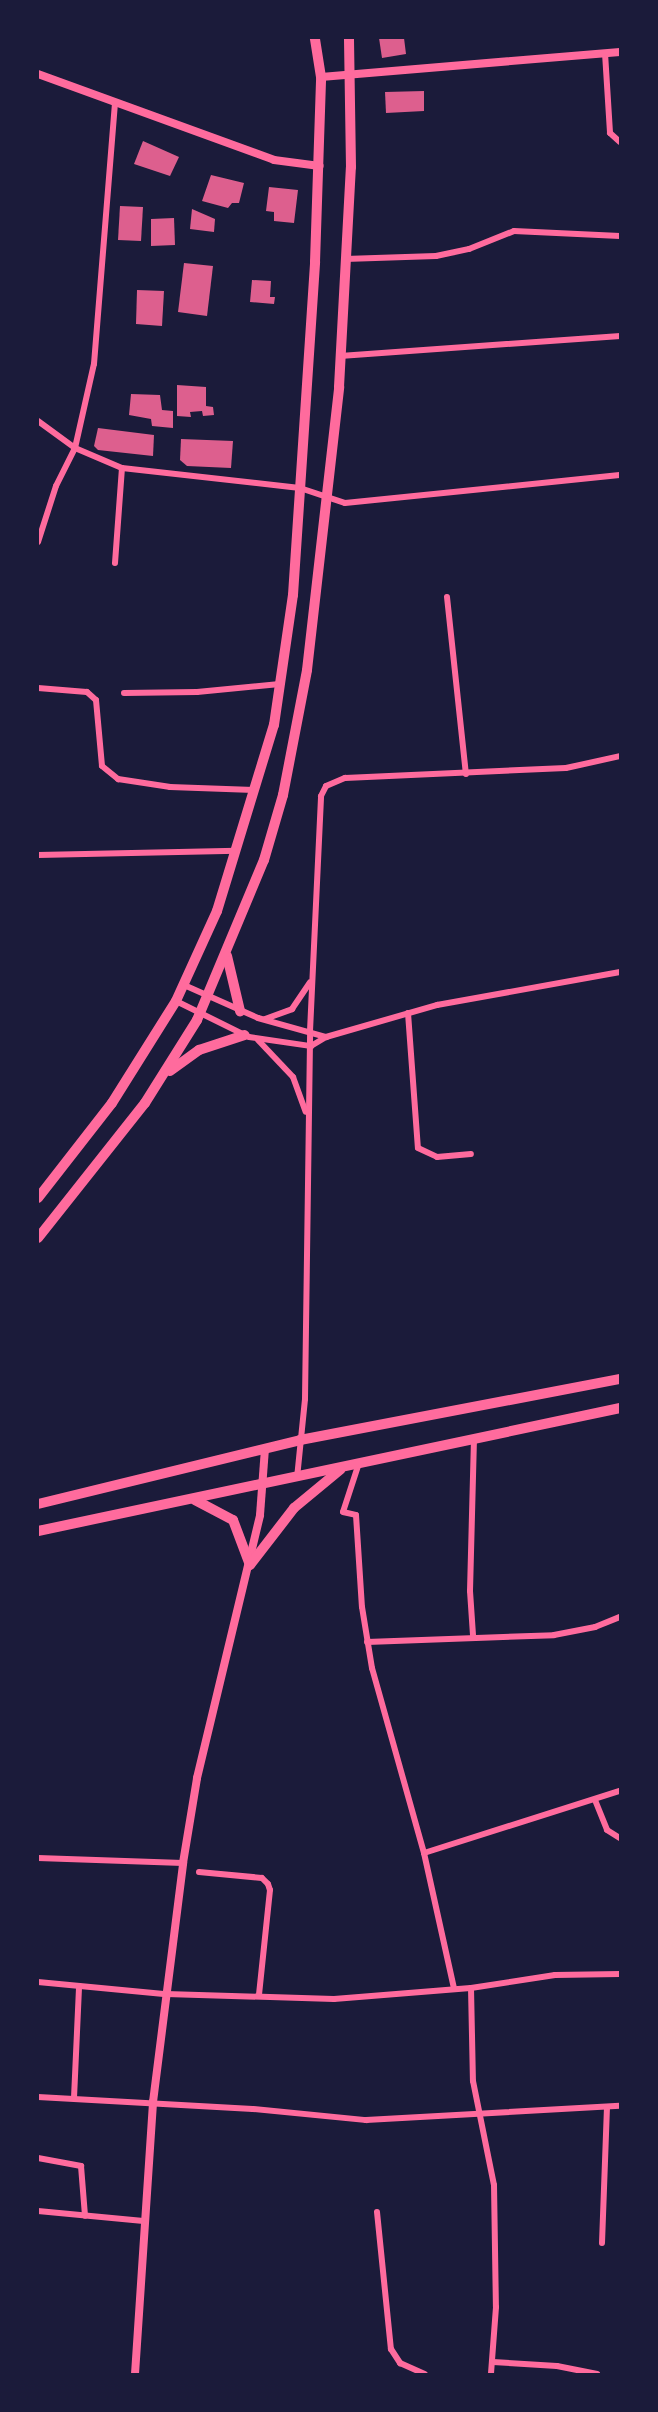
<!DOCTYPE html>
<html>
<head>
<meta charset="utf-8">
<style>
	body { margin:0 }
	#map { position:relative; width:658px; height:2412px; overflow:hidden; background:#1b1b3a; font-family:Karla,sans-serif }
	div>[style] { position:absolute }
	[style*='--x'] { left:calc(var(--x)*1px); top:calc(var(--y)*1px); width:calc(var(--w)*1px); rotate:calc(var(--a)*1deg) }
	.building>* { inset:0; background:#dd5f8e }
	.minor>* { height:6px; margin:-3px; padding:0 3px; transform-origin:3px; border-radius:3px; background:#ff6b9d }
	.tertiary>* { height:8px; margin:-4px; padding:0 4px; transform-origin:4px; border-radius:4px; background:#ff6b9d }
	.primary>* { height:10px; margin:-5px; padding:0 5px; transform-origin:5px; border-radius:5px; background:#ff6b9d }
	span { translate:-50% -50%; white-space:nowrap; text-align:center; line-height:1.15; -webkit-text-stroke:6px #1b1b3a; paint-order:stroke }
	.frame { position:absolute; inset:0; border:39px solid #1b1b3a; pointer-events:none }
</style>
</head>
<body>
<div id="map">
	<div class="building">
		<div style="clip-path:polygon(379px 38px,404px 38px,406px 54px,382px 58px)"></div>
		<div style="clip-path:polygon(424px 91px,424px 111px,386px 113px,385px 92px)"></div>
		<div style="clip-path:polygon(143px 141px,179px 157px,170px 176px,134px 164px)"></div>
		<div style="clip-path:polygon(211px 175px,244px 183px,239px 203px,232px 203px,228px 208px,202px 201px)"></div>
		<div style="clip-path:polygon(269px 187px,298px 190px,294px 223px,274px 221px,274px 212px,266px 211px)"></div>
		<div style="clip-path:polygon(120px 206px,143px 207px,141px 241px,118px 240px)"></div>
		<div style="clip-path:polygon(192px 209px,215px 219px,214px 232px,190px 229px)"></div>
		<div style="clip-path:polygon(174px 218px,175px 245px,151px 246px,151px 219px)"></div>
		<div style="clip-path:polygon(184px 263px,213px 266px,207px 316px,178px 312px)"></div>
		<div style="clip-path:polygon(252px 280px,271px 281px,270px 297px,275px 297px,274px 304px,250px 302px)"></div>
		<div style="clip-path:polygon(137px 290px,164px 291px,162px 326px,136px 324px)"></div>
		<div style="clip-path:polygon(177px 385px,206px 387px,206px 406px,213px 407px,214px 415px,203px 416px,202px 411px,190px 412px,191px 417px,177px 416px)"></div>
		<div style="clip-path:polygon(131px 394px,160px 395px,162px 410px,173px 411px,173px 428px,152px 426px,151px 419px,129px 415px)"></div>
		<div style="clip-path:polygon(98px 428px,154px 435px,153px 456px,98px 450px,94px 446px)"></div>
		<div style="clip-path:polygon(181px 439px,233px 441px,231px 468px,187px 466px,180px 460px)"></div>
	</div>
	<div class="minor">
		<div style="--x:605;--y:53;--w:80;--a:86.4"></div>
		<div style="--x:610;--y:133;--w:13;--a:42"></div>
		<div style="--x:345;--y:259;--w:91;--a:-1.9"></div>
		<div style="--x:436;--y:256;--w:34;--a:-12"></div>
		<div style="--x:469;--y:249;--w:48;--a:-21.8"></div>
		<div style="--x:514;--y:231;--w:106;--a:2.7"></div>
		<div style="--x:340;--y:356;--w:281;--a:-4.1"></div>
		<div style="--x:38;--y:421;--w:46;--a:36.1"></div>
		<div style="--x:75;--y:448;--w:51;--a:23.1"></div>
		<div style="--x:122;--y:468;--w:179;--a:6.4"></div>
		<div style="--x:300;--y:488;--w:47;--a:18.4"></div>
		<div style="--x:345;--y:503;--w:276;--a:-5.8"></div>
		<div style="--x:38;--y:542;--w:59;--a:-72.2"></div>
		<div style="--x:56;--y:486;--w:42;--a:-63.4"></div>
		<div style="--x:75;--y:448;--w:86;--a:-77.3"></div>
		<div style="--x:94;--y:364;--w:262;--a:-85.4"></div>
		<div style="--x:115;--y:563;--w:95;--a:-85.8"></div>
		<div style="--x:447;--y:597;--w:178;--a:83.9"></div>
		<div style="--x:38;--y:688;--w:49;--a:4.7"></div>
		<div style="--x:87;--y:692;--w:12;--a:42"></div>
		<div style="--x:96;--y:700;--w:66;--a:84.8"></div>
		<div style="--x:102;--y:766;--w:21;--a:39"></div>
		<div style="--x:118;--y:779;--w:53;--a:8.7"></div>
		<div style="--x:170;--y:787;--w:84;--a:2"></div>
		<div style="--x:124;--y:693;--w:73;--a:-0.8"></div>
		<div style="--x:197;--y:692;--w:83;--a:-5.5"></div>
		<div style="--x:38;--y:855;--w:199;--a:-1.2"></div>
		<div style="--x:184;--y:985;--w:81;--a:24"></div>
		<div style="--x:258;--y:1018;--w:71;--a:15.6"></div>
		<div style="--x:176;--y:1001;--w:81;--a:26.3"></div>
		<div style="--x:249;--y:1037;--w:63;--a:8.3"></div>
		<div style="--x:311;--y:1046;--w:17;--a:-31"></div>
		<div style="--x:326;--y:1037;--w:116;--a:-16.1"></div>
		<div style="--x:437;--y:1005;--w:186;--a:-10.2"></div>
		<div style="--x:408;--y:1013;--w:135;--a:85.8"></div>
		<div style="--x:418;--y:1148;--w:21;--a:25"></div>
		<div style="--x:437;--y:1157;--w:34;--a:-5"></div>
		<div style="--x:265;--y:1019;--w:29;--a:-20"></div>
		<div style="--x:292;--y:1009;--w:32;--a:-56"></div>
		<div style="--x:258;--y:1040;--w:51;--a:46.6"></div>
		<div style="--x:293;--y:1077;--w:37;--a:70"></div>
		<div style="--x:358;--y:1466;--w:48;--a:108.1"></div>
		<div style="--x:343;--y:1512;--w:13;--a:13"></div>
		<div style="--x:356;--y:1515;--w:92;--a:86.3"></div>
		<div style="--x:362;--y:1607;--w:62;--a:80.7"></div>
		<div style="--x:372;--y:1668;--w:192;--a:74.3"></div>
		<div style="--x:424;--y:1853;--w:138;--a:77.5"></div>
		<div style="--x:297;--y:1478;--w:79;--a:-84.2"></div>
		<div style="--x:305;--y:1399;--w:368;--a:-89.2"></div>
		<div style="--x:310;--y:1031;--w:235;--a:-87.3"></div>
		<div style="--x:321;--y:796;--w:11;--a:-63"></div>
		<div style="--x:326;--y:786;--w:21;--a:-23"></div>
		<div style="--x:345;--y:778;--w:221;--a:-2.6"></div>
		<div style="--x:566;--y:768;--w:55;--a:-12.5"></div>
		<div style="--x:473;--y:1635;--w:44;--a:-93.9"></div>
		<div style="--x:470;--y:1591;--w:151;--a:-88.5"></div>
		<div style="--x:367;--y:1642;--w:187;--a:-2.1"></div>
		<div style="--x:554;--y:1635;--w:42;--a:-11"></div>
		<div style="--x:595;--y:1627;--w:27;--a:-22"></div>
		<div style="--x:595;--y:1800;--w:32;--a:68"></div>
		<div style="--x:607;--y:1830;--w:15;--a:32"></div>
		<div style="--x:424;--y:1853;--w:206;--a:-17.6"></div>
		<div style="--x:38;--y:1858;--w:145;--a:2"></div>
		<div style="--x:199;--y:1872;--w:63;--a:5.4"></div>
		<div style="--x:262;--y:1878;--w:8;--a:45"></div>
		<div style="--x:268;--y:1884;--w:6;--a:72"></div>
		<div style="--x:270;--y:1890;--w:106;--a:96"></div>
		<div style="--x:38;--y:1982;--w:129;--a:5.4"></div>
		<div style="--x:166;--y:1994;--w:168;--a:1.7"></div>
		<div style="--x:334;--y:1999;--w:137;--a:-4.6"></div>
		<div style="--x:471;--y:1988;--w:93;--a:88.8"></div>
		<div style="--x:473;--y:2081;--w:106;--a:78.6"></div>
		<div style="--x:494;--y:2185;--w:122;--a:89.1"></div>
		<div style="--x:496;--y:2307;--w:67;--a:94.3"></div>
		<div style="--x:471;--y:1988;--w:85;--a:-8.8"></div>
		<div style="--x:555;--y:1975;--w:65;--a:-0.9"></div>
		<div style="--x:38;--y:2097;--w:215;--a:3.2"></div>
		<div style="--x:253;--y:2109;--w:114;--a:5.6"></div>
		<div style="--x:366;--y:2120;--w:254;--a:-3.2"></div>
		<div style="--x:74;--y:2098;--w:112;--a:-87.4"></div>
		<div style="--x:38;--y:2158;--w:44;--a:10.5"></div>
		<div style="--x:81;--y:2166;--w:50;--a:85.4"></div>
		<div style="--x:38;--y:2211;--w:106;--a:5.4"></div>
		<div style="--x:377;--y:2212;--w:138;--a:84.2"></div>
		<div style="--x:391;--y:2349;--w:17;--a:57"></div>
		<div style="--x:400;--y:2363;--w:27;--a:24"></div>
		<div style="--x:602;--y:2243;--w:136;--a:-87.9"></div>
		<div style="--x:493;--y:2362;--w:64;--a:3.6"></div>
		<div style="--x:557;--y:2366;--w:41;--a:11.3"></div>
	</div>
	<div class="tertiary">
		<div style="--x:38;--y:74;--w:251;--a:20"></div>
		<div style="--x:274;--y:160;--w:46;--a:7.4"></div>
		<div style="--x:321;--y:77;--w:300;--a:-4.8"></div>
		<div style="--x:135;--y:2374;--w:273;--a:-86.2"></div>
		<div style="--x:153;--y:2102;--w:241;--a:-82.8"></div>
		<div style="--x:183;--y:1863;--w:86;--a:-80.6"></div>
		<div style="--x:197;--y:1778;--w:270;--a:-76.5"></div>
		<div style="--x:260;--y:1515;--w:66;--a:-85.7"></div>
	</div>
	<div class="primary">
		<div style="--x:227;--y:956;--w:57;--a:76.7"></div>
		<div style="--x:170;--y:1071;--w:36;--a:-36"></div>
		<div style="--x:199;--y:1050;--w:48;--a:-18.1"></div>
		<div style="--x:38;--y:1198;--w:120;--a:-52.1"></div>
		<div style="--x:112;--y:1103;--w:120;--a:-57.9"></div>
		<div style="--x:176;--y:1001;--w:99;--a:-65.5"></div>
		<div style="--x:217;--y:911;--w:195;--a:-73"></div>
		<div style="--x:274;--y:725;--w:131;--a:-81.7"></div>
		<div style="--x:293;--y:595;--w:334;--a:-86.2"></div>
		<div style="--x:315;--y:262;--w:185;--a:-88.1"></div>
		<div style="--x:321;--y:77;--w:39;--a:-99"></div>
		<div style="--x:38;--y:1238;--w:172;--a:-51.6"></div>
		<div style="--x:145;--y:1103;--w:98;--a:-57.9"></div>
		<div style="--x:197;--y:1020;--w:173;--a:-67.3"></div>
		<div style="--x:264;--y:860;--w:68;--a:-73.7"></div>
		<div style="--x:283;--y:795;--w:127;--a:-79.1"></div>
		<div style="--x:307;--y:670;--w:285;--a:-83.5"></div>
		<div style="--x:339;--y:387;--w:220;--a:-86.9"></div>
		<div style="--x:351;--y:167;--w:129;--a:-90.9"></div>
		<div style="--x:195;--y:1500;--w:43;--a:27.8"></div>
		<div style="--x:233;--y:1520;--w:48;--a:69.3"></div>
		<div style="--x:38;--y:1504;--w:270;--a:-13.7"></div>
		<div style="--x:300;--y:1440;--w:326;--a:-10.8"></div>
		<div style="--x:38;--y:1531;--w:595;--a:-11.93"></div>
		<div style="--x:250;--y:1565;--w:72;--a:-52.3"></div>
		<div style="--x:294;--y:1508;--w:60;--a:-39.6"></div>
	</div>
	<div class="frame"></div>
</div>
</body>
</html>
